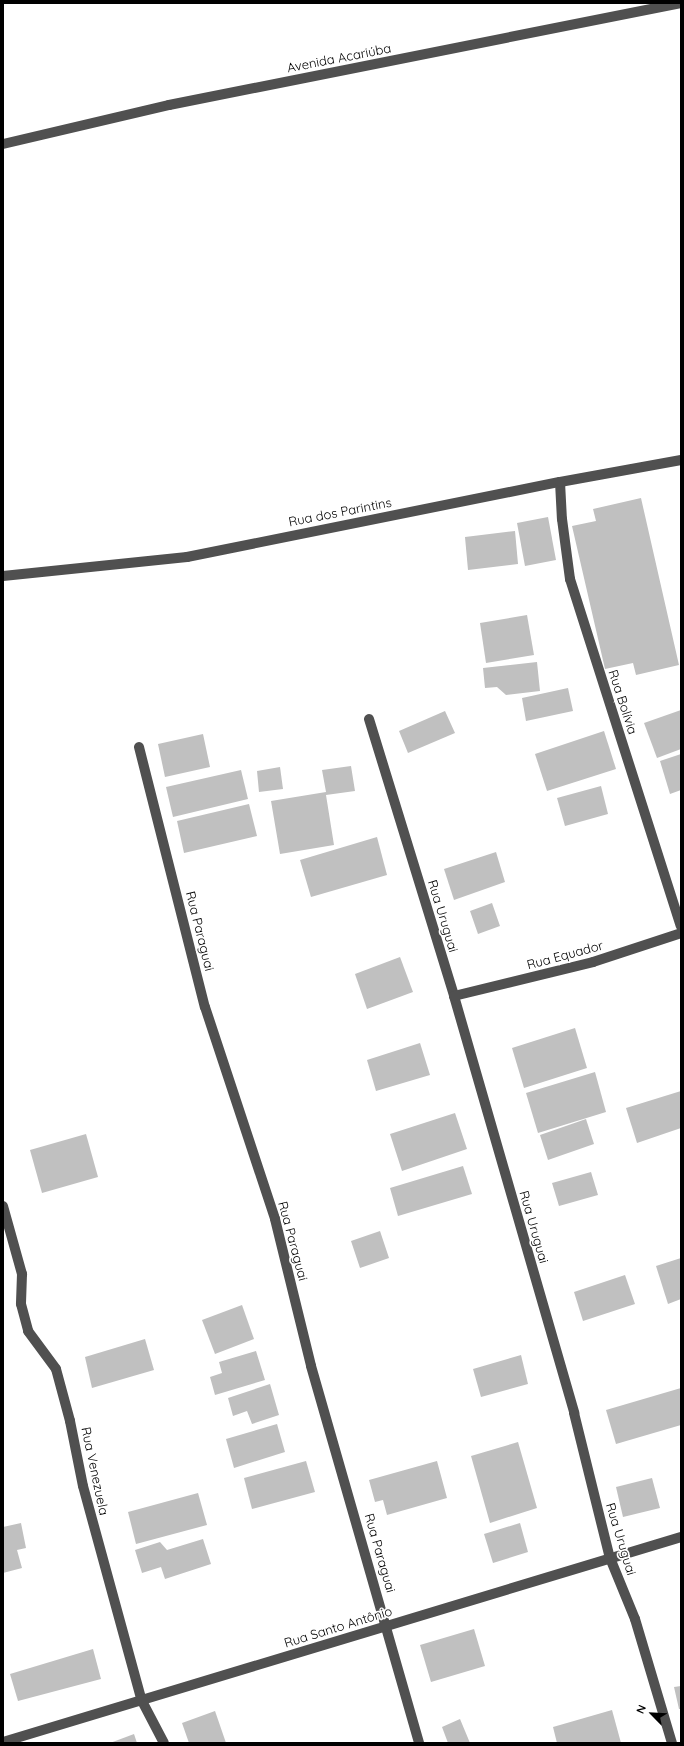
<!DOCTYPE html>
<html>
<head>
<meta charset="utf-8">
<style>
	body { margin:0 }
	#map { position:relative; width:684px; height:1746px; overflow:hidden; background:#fff; font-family:Quicksand,sans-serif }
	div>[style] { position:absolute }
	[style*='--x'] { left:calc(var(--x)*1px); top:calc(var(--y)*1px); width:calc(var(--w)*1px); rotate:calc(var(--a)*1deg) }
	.building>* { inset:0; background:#c0c0c0 }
	.minor>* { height:10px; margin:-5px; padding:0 5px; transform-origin:5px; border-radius:5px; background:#505050 }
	span { translate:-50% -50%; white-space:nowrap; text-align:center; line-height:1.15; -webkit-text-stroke:3.5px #fff; paint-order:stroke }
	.street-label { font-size:13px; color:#000 }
	.frame { position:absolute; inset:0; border:4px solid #000; pointer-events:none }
	.north { position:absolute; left:632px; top:1694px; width:40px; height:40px; -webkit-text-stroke:3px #fff; paint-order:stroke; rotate:294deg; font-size:11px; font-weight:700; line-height:16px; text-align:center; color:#000 }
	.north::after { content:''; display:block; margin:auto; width:14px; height:18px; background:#000; clip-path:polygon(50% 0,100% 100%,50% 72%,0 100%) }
</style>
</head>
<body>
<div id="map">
	<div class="building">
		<div style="clip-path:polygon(641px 498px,679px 665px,636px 675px,633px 663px,605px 669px,572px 526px,596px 521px,593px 509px)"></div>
		<div style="clip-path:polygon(548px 517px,556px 560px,525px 566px,517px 523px)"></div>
		<div style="clip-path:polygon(515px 531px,518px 564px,468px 570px,465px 537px)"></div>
		<div style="clip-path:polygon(527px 615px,534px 655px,486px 663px,480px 623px)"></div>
		<div style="clip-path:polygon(537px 662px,540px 691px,506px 695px,497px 687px,485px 688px,483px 668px)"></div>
		<div style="clip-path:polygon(568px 688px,573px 711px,526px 721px,522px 698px)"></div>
		<div style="clip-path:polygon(681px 710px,681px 749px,657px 758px,644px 723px)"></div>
		<div style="clip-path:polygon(445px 711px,455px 733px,408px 753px,399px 731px)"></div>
		<div style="clip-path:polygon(604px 731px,616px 769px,547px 791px,535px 754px)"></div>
		<div style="clip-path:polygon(203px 734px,210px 767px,165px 777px,158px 744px)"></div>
		<div style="clip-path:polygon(681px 754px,681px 790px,670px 794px,660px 761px)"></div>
		<div style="clip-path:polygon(351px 766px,355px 791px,326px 795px,334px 845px,280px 854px,271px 801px,326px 792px,322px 770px)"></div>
		<div style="clip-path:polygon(280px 767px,283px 789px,259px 792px,257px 771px)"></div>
		<div style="clip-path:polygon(241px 770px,248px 799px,173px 817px,166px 787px)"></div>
		<div style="clip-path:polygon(601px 786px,608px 814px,565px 826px,557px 798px)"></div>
		<div style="clip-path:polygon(249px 804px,257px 836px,184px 853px,177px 821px)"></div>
		<div style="clip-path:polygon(377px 837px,387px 875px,311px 897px,300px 860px)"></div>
		<div style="clip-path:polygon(496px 852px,505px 882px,454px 900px,444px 869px)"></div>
		<div style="clip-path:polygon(492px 903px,500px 926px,478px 934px,470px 911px)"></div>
		<div style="clip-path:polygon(400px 957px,413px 992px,367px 1009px,355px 974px)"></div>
		<div style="clip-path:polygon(575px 1028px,587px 1068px,524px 1088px,512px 1048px)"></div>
		<div style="clip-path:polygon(420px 1043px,430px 1075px,376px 1091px,367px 1060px)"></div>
		<div style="clip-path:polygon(595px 1072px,606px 1112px,538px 1133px,526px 1093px)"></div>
		<div style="clip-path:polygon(681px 1091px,681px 1128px,637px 1143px,626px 1108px)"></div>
		<div style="clip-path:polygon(455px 1113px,467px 1149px,402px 1171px,390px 1134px)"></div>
		<div style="clip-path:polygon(586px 1119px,594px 1144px,548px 1160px,540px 1135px)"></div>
		<div style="clip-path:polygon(86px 1134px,98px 1177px,42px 1193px,30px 1150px)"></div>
		<div style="clip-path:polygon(463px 1166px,472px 1194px,398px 1216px,390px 1188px)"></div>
		<div style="clip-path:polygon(591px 1172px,598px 1195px,559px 1206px,552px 1183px)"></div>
		<div style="clip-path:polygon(380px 1231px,389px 1258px,360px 1268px,351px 1241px)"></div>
		<div style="clip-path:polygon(681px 1258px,681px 1299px,668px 1304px,656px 1266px)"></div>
		<div style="clip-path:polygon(625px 1275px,635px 1304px,583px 1321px,574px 1292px)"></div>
		<div style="clip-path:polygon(242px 1305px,254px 1339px,215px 1354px,202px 1320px)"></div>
		<div style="clip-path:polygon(145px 1339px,154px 1370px,92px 1388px,85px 1357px)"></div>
		<div style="clip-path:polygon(256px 1351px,265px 1380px,215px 1395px,210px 1377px,222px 1373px,219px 1362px)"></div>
		<div style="clip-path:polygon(521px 1355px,528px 1384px,481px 1397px,473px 1369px)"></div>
		<div style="clip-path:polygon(270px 1384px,279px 1415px,252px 1424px,247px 1411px,233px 1416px,228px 1398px)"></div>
		<div style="clip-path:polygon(681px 1388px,681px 1425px,616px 1444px,606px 1410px)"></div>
		<div style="clip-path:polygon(277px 1424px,285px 1452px,234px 1468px,226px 1439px)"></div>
		<div style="clip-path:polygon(518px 1442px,537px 1508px,490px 1523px,471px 1456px)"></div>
		<div style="clip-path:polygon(306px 1461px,315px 1492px,252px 1509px,244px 1478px)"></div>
		<div style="clip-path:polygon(437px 1461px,447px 1498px,387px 1515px,383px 1500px,375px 1502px,369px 1480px)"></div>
		<div style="clip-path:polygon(652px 1478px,660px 1508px,623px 1517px,616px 1487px)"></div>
		<div style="clip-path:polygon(198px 1493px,207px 1525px,136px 1544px,128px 1512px)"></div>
		<div style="clip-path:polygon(21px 1523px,26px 1548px,17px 1550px,22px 1568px,3px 1573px,3px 1527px)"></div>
		<div style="clip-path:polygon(520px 1523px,528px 1552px,493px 1563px,484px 1534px)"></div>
		<div style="clip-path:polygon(203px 1539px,211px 1564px,165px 1579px,161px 1567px,142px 1573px,135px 1550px,160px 1542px,167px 1550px)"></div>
		<div style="clip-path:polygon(474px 1629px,485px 1666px,431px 1682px,420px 1645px)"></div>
		<div style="clip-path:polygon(93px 1649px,101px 1679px,18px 1701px,10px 1674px)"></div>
		<div style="clip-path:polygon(681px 1686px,681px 1709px,679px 1709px,674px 1687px)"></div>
		<div style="clip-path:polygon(612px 1710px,621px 1743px,557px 1743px,553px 1727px)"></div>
		<div style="clip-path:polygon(215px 1711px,226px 1743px,189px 1743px,182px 1723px)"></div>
		<div style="clip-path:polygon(460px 1719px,470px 1743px,448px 1743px,442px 1727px)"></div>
		<div style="clip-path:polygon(134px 1734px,137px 1743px,110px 1743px)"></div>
	</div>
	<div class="minor">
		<div style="--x:3;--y:144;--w:171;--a:-13.2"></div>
		<div style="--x:169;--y:105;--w:522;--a:-11.27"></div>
		<div style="--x:560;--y:482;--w:37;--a:87"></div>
		<div style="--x:562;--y:519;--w:61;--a:82.4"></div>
		<div style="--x:570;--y:579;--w:364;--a:72.3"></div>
		<div style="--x:3;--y:576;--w:185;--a:-5.9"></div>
		<div style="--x:187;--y:557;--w:380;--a:-11.4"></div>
		<div style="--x:560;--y:482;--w:123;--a:-10.3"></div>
		<div style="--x:369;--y:719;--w:290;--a:72.9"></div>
		<div style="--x:454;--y:996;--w:434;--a:73.9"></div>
		<div style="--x:574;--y:1413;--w:149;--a:76.1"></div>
		<div style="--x:610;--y:1558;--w:66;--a:67.7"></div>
		<div style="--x:635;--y:1619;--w:129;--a:73.4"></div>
		<div style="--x:139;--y:747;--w:268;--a:75.8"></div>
		<div style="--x:205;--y:1007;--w:223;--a:71.7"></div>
		<div style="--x:275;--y:1219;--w:151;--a:76.2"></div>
		<div style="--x:311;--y:1366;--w:392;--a:74"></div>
		<div style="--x:454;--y:996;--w:143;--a:-13.7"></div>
		<div style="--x:593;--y:962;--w:93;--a:-18.2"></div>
		<div style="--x:3;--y:1206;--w:71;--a:74.4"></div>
		<div style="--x:22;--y:1274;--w:30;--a:92"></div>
		<div style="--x:21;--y:1304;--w:28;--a:75"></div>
		<div style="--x:28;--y:1331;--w:47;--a:53.6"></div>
		<div style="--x:56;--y:1369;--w:54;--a:74.9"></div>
		<div style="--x:70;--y:1421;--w:66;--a:78.7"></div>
		<div style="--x:83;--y:1486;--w:223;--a:74.7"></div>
		<div style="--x:142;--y:1701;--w:47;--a:62.4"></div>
		<div style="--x:3;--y:1742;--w:708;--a:-16.82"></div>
	</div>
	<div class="street-label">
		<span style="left:339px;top:58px;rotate:-11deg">Avenida Acariúba</span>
		<span style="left:340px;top:512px;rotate:-11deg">Rua dos Parintins</span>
		<span style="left:623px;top:702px;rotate:72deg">Rua Bolívia</span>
		<span style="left:443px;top:916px;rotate:73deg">Rua Uruguai</span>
		<span style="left:200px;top:931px;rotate:76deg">Rua Paraguai</span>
		<span style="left:565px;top:955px;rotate:-15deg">Rua Equador</span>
		<span style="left:534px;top:1227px;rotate:74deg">Rua Uruguai</span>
		<span style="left:293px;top:1241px;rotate:75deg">Rua Paraguai</span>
		<span style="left:95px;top:1471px;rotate:78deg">Rua Venezuela</span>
		<span style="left:621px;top:1539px;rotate:73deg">Rua Uruguai</span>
		<span style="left:380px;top:1553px;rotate:74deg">Rua Paraguai</span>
		<span style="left:338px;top:1627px;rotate:-17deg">Rua Santo Antônio</span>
	</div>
	<div class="frame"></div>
	<div class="north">N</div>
</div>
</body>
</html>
